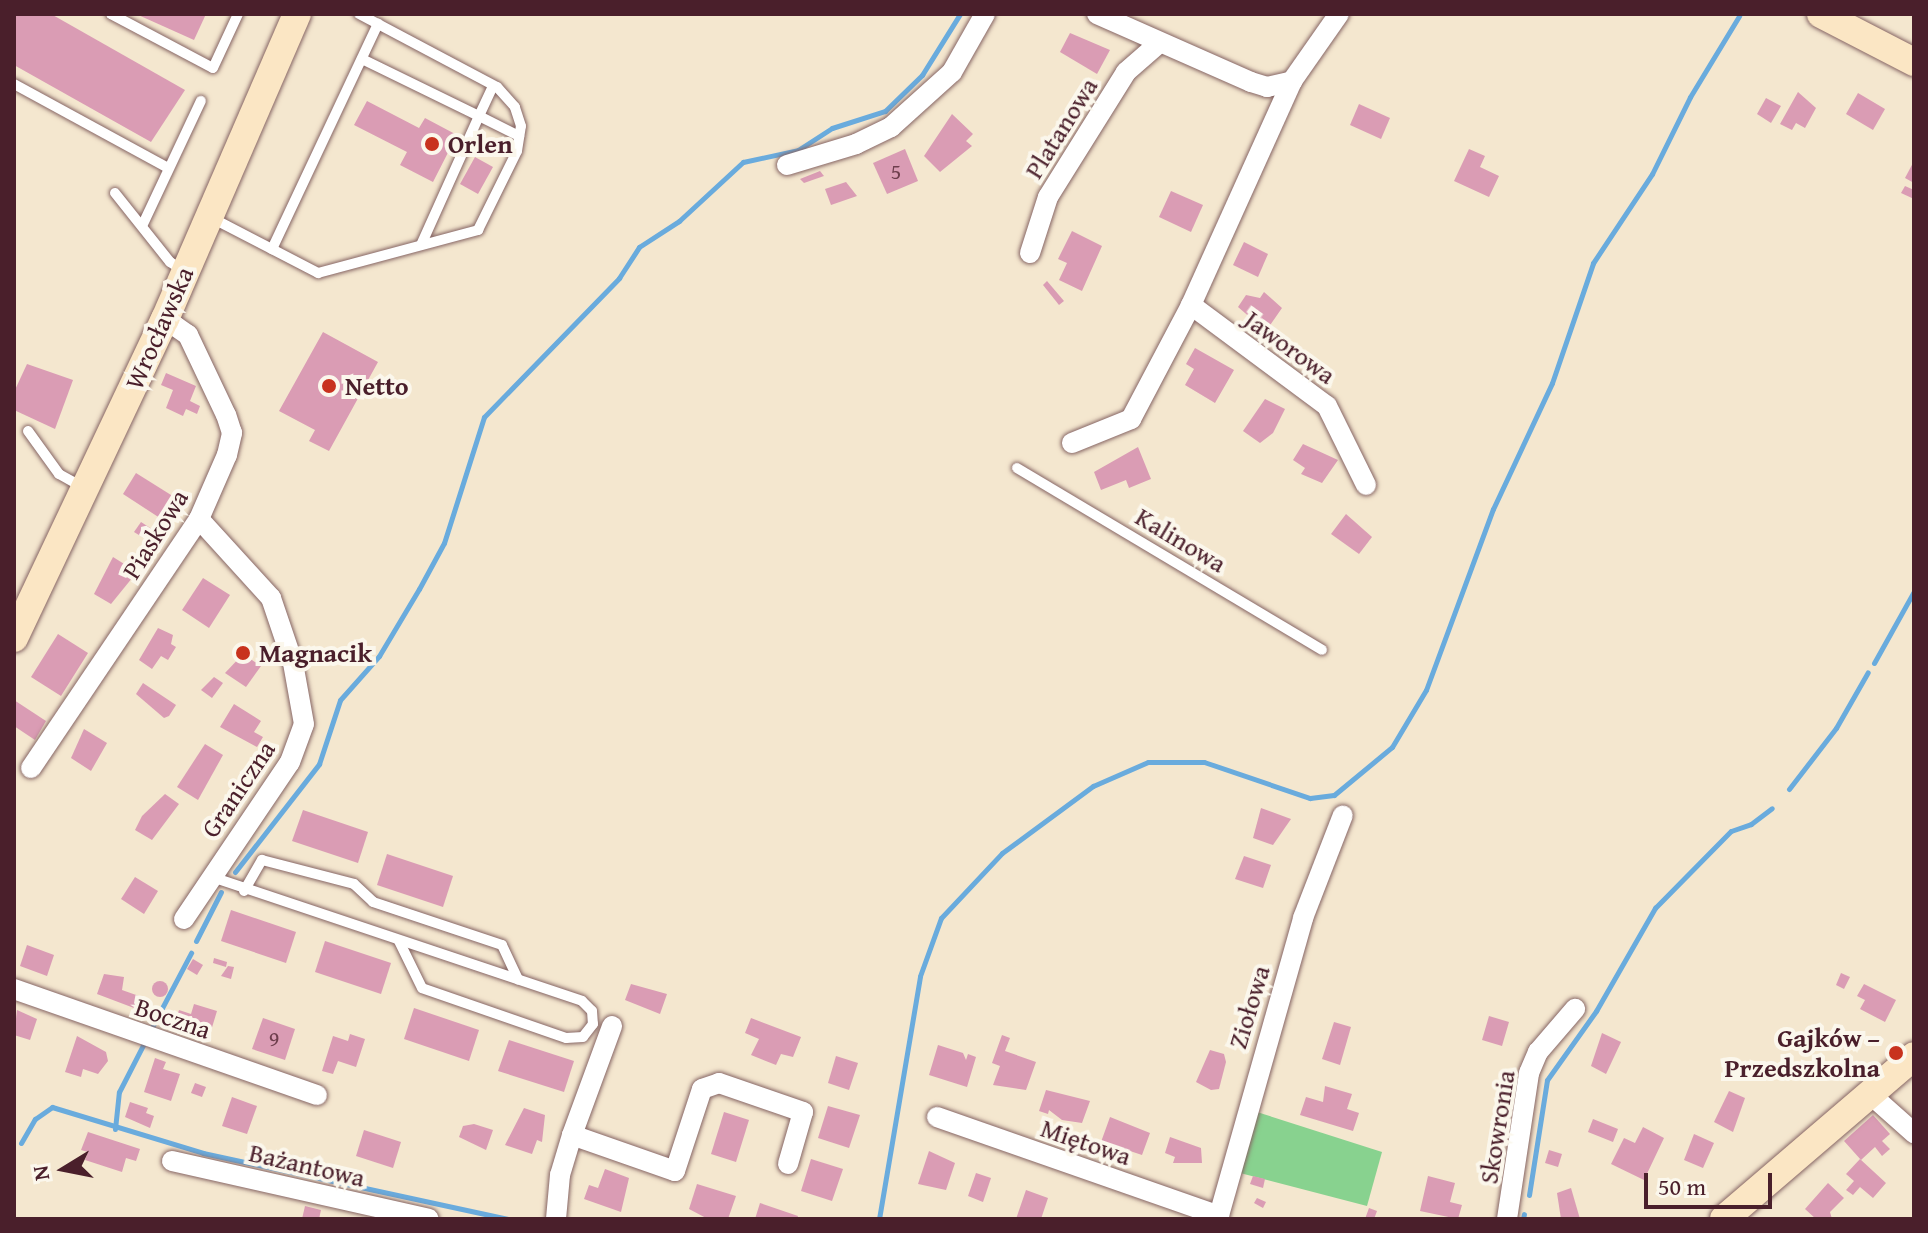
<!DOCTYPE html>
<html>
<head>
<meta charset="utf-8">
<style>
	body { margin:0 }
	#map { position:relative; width:1928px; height:1233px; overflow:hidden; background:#f4e7cf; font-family:"Gentium Book Plus",serif }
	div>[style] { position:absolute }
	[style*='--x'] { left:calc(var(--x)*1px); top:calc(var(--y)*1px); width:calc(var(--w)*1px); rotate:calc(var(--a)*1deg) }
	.green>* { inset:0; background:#88d28f }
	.stream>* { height:5px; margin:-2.5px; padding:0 2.5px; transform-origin:2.5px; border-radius:2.5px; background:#69abdd }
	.building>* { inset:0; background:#da9cb4 }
	.round { border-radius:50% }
	.roads { filter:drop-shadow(0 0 2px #866564) drop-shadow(0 0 2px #866564) }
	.lane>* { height:10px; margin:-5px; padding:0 5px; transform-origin:5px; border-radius:5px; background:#fff }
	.street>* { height:20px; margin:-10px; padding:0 10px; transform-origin:10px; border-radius:10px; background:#fff }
	.secondary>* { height:28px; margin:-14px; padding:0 14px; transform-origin:14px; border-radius:14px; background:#fbe6c4 }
	.dots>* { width:22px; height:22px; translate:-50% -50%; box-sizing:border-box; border:4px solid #fbf7ec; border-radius:50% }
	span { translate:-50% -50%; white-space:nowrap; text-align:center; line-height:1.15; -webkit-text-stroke:8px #fbf7ec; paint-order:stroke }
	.number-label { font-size:22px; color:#6e3e4d }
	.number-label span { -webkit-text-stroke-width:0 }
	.street-label { font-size:26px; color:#4a1f2b }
	.poi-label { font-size:26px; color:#4a1f2b; font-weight:700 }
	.left { translate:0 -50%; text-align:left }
	.right { translate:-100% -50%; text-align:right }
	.frame { position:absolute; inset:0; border:16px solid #4a1f2b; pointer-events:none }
	.north { position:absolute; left:24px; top:1129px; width:80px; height:80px; -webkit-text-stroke:6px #fbf7ec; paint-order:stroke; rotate:260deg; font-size:22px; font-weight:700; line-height:32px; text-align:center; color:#4a1f2b }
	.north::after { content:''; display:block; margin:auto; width:28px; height:36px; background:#4a1f2b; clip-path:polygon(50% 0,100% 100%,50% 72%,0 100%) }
	.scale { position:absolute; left:1644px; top:1173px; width:128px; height:36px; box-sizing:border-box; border:4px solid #4a1f2b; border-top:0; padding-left:10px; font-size:24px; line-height:28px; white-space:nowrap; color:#4a1f2b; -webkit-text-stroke:6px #fbf7ec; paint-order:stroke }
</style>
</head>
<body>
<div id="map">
	<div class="green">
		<div style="clip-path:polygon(1257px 1112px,1382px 1152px,1367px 1206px,1240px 1173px)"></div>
	</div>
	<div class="stream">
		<div style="--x:1874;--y:663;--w:82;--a:-60.9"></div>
		<div style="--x:1789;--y:789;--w:77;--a:-52.4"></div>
		<div style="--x:1836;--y:728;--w:64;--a:-60.3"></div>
		<div style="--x:235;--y:872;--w:137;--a:-52.1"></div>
		<div style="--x:319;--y:764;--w:67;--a:-71.8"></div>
		<div style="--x:340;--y:700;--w:59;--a:-48.4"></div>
		<div style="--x:379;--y:656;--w:78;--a:-59.2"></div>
		<div style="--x:419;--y:589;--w:52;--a:-61.5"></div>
		<div style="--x:444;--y:543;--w:132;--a:-72.4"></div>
		<div style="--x:484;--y:417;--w:194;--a:-45.8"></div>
		<div style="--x:619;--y:278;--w:37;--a:-57"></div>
		<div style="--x:639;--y:247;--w:48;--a:-33"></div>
		<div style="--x:679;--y:221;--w:87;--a:-42.7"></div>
		<div style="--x:743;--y:162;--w:56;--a:-12.3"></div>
		<div style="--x:798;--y:150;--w:40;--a:-32.9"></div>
		<div style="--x:832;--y:128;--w:56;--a:-17.8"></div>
		<div style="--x:885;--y:111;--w:52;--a:-44.2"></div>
		<div style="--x:922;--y:75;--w:72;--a:-58.1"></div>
		<div style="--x:196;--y:941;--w:55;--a:-63"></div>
		<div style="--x:152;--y:1027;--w:84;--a:-62.2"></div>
		<div style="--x:115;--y:1129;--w:37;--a:-84"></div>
		<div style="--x:119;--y:1092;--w:53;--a:-62.9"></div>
		<div style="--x:21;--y:1143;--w:28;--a:-60"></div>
		<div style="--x:35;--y:1119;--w:21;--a:-35"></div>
		<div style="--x:52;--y:1107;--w:158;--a:16.9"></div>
		<div style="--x:203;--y:1153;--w:312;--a:12.2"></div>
		<div style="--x:1529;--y:1195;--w:116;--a:-81.1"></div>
		<div style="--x:1547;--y:1080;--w:85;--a:-54.6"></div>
		<div style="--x:1596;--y:1011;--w:119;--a:-60.2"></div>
		<div style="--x:1655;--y:908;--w:108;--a:-45.4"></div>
		<div style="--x:1731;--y:831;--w:21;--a:-19"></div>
		<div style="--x:1751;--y:824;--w:26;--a:-37"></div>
		<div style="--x:879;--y:1219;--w:246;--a:-80.4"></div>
		<div style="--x:920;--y:976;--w:62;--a:-70.1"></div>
		<div style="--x:941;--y:918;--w:89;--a:-46.8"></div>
		<div style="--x:1002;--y:853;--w:113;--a:-36.4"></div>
		<div style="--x:1093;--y:786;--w:60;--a:-23.6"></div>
		<div style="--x:1148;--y:762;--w:56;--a:0"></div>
		<div style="--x:1204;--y:762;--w:112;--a:18.8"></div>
		<div style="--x:1310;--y:798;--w:24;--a:-7"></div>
		<div style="--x:1334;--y:795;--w:75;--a:-39.6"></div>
		<div style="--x:1392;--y:747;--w:66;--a:-59.2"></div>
		<div style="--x:1426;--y:690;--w:193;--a:-69.7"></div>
		<div style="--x:1493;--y:509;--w:139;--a:-64.9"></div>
		<div style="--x:1552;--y:383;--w:127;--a:-71.1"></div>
		<div style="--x:1593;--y:263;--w:107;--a:-56.5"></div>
		<div style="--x:1652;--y:174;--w:86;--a:-63.7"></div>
		<div style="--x:1690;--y:97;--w:95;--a:-58.8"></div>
		<div style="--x:1523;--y:1219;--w:5;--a:-79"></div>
	</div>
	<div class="building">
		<div style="clip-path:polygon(14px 14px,51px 14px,185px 90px,151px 142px,14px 65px)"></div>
		<div style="clip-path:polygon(136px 14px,206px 14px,194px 40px)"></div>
		<div style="clip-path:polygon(1070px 33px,1110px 50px,1097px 74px,1060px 52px)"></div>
		<div style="clip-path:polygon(1798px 92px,1816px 108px,1805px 128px,1796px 123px,1792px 130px,1780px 124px)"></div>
		<div style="clip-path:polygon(1858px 93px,1885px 109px,1873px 130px,1846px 114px)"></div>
		<div style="clip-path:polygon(1766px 98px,1781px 106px,1771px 123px,1757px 114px)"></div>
		<div style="clip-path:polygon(367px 101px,419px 128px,425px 118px,457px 135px,433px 182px,400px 165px,407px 152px,354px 125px)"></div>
		<div style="clip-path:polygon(1359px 104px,1390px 118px,1381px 139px,1350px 125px)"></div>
		<div style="clip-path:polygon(952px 114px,973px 134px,966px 141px,972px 146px,940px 172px,924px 156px)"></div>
		<div style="clip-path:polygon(905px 149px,918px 181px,887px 194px,873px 163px)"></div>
		<div style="clip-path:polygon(1469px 149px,1485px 156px,1480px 167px,1499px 176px,1489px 197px,1454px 181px)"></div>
		<div style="clip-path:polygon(475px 157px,493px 167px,478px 194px,460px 184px)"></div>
		<div style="clip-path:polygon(1914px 161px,1914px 183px,1905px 178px)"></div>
		<div style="clip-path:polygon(820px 171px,824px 176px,804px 183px,800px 179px)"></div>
		<div style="clip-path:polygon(846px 182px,857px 196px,831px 205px,825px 189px)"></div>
		<div style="clip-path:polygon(1905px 186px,1914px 190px,1914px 199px,1901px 193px)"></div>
		<div style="clip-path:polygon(1171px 191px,1203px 205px,1191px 232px,1159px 217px)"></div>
		<div style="clip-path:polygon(1072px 231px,1102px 246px,1082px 291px,1059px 280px,1067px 263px,1058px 259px)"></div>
		<div style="clip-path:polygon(1244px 242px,1268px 254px,1258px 277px,1233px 265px)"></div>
		<div style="clip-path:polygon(1047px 281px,1064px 301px,1059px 305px,1043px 285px)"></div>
		<div style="clip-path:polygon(1264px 292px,1282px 308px,1266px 331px,1238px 307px,1246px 295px,1260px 298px)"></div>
		<div style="clip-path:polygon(323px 332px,378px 362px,329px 451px,309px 441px,315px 430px,279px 411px)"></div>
		<div style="clip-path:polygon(1195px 348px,1234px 370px,1215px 403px,1185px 385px,1194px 369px,1186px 364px)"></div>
		<div style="clip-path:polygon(27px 364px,73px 380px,55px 429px,14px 410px,14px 392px)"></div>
		<div style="clip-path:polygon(166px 373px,196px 386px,190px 401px,200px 406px,197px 414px,186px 409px,183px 416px,166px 408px,173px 390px,161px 385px)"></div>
		<div style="clip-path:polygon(1265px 399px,1285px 409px,1273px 433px,1260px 443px,1243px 431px)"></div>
		<div style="clip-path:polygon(1303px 444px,1338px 460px,1322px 483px,1301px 474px,1305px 468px,1293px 460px)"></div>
		<div style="clip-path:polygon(1138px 447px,1151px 479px,1129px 488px,1126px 480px,1101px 490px,1094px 472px)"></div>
		<div style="clip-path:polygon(136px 473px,179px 500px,166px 522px,123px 494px)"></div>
		<div style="clip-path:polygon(1346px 514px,1372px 537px,1359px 554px,1331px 534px)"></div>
		<div style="clip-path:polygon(141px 522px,158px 533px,152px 543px,134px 532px)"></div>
		<div style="clip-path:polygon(113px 557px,137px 572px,111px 604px,94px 594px)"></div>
		<div style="clip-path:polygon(203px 578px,230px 595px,209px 628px,182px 610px)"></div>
		<div style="clip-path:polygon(158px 628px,173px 635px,171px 644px,176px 647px,168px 660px,161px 656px,152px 669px,139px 660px)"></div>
		<div style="clip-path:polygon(58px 634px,88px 653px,61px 696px,31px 677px)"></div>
		<div style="clip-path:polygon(243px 654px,261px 666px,246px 687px,225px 673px)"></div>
		<div style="clip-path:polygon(214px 677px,223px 683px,212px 698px,201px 690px)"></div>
		<div style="clip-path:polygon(143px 683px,176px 705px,169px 716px,164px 718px,136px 694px)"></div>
		<div style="clip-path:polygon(14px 700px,46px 721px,35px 740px,14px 726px)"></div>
		<div style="clip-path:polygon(234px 704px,261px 721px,254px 732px,263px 737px,257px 747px,220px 727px)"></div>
		<div style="clip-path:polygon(84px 729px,107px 743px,91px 771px,71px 758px)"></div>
		<div style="clip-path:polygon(205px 744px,223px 755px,198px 800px,177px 787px)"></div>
		<div style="clip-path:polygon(165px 794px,179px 804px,152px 840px,135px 830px,142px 816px)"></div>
		<div style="clip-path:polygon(1261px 808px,1291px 819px,1273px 845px,1253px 838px)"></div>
		<div style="clip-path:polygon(303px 810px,368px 832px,358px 863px,292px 841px)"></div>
		<div style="clip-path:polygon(387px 854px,453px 876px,443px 907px,377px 885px)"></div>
		<div style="clip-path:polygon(1244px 856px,1271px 865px,1263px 888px,1235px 879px)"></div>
		<div style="clip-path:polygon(135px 877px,158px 891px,144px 914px,121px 899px)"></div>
		<div style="clip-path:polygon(231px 910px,296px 932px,286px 963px,221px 941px)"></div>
		<div style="clip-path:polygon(325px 941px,391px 963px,381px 994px,315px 972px)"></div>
		<div style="clip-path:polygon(27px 945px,54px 955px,47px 976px,20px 966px)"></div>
		<div style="clip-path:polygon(214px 958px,227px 962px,226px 967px,213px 963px)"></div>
		<div style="clip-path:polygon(193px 959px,203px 965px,197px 975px,187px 969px)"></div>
		<div style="clip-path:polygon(228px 966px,234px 967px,231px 979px,221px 976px)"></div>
		<div style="clip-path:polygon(1841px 973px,1850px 977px,1844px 989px,1836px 985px)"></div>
		<div style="clip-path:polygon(104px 974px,124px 977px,122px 990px,139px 996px,134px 1008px,97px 994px)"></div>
		<div class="round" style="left:152px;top:981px;width:16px;height:16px"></div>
		<div style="clip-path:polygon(631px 984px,667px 994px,660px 1014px,625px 1000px)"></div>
		<div style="clip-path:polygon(1864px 984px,1896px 1000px,1885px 1022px,1860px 1009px,1865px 1000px,1857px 996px)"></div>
		<div style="clip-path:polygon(194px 1004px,217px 1011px,210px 1034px,188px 1034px,190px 1027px,175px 1022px,179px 1010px,191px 1014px)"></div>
		<div style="clip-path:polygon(414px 1008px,479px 1030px,469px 1061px,404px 1039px)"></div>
		<div style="clip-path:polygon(17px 1010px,37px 1019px,30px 1040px,14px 1035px)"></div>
		<div style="clip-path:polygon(1489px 1016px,1509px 1022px,1502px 1046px,1482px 1040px)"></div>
		<div style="clip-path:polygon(263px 1018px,295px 1029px,285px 1060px,252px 1049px)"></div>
		<div style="clip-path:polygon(751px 1018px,801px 1037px,793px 1057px,781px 1054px,776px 1065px,751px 1055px,759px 1039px,745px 1033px)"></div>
		<div style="clip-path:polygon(1334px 1022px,1351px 1027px,1340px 1065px,1322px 1059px)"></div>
		<div style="clip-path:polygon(1602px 1033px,1621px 1042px,1606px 1074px,1591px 1066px)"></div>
		<div style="clip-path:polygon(350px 1034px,365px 1039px,356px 1067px,338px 1061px,333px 1074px,322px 1071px,333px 1036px,348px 1041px)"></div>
		<div style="clip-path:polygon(1002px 1035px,1010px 1038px,1005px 1051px,1036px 1062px,1026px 1090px,993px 1085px,1000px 1066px,992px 1063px)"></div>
		<div style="clip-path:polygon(77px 1036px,106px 1052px,108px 1061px,98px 1074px,83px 1069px,81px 1077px,65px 1072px)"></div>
		<div style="clip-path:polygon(509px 1040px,574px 1061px,564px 1092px,498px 1071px)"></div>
		<div style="clip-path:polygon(938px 1045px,963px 1053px,966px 1060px,968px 1054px,976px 1057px,967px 1087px,929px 1075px)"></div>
		<div style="clip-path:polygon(1210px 1050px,1224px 1054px,1226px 1062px,1219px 1089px,1211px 1090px,1196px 1082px)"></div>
		<div style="clip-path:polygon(836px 1056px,858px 1063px,849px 1090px,828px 1083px)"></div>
		<div style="clip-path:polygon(155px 1058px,166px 1062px,163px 1069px,180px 1074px,171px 1101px,144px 1092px)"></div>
		<div style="clip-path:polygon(195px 1083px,206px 1087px,202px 1097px,191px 1093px)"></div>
		<div style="clip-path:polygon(1325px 1086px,1352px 1094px,1347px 1109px,1359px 1113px,1353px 1131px,1300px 1115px,1306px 1097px,1323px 1102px)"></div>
		<div style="clip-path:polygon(1046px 1090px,1090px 1101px,1082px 1123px,1062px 1120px,1049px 1110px,1048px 1114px,1039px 1111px)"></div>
		<div style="clip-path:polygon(1729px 1091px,1745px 1098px,1733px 1132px,1714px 1122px)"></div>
		<div style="clip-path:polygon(232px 1097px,257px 1106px,247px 1134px,222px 1126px)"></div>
		<div style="clip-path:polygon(130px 1102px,148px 1108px,146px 1113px,154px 1116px,150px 1128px,125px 1117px)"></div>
		<div style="clip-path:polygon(828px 1106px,860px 1115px,849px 1148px,818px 1138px)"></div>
		<div style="clip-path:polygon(524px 1108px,545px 1115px,542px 1142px,537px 1140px,532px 1154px,505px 1145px)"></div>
		<div style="clip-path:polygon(724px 1112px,749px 1120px,736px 1162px,711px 1154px)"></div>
		<div style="clip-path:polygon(1873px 1115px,1890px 1134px,1882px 1141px,1890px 1149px,1882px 1156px,1875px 1147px,1861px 1160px,1844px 1141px)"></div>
		<div style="clip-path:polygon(1110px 1117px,1150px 1133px,1142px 1155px,1127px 1150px,1125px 1155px,1101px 1142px)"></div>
		<div style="clip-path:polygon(1593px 1119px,1618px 1129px,1613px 1142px,1588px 1132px)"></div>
		<div style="clip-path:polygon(474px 1124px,493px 1130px,486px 1150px,459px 1137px,463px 1126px)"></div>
		<div style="clip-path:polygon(1643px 1127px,1664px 1138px,1644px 1180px,1611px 1164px,1624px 1138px,1635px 1143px)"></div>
		<div style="clip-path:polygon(364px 1130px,401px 1142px,393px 1168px,356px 1156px)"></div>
		<div style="clip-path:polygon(88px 1132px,140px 1149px,136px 1161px,126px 1158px,122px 1172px,85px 1160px,88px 1152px,81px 1150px)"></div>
		<div style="clip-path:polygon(1694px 1134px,1714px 1143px,1703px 1168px,1684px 1160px)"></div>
		<div style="clip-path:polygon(1170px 1137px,1201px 1148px,1202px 1163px,1173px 1163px,1175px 1157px,1165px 1153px)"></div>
		<div style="clip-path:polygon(1549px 1150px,1562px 1154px,1558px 1167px,1545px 1163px)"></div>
		<div style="clip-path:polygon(929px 1151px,955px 1163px,946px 1190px,918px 1184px)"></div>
		<div style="clip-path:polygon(811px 1159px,843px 1169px,832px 1201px,801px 1191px)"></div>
		<div style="clip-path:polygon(1860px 1159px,1886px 1183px,1873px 1198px,1860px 1187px,1853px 1195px,1846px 1190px,1854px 1181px,1846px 1174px)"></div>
		<div style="clip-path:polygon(605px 1169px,629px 1178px,621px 1212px,584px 1199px,589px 1185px,598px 1188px)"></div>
		<div style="clip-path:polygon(976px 1173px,991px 1178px,983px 1202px,968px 1196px)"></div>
		<div style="clip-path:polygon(1253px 1176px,1265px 1179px,1263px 1188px,1250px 1184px)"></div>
		<div style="clip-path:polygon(1428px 1176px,1455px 1183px,1450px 1202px,1462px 1205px,1458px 1219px,1420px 1211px)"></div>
		<div style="clip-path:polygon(1828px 1183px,1844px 1198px,1830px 1212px,1832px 1219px,1816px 1219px,1805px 1209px)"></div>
		<div style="clip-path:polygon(697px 1184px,736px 1196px,728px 1219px,708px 1219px,689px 1209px)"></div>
		<div style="clip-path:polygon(1571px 1188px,1580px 1219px,1561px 1219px,1557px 1193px)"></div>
		<div style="clip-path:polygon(1026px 1190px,1048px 1198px,1041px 1219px,1016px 1219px)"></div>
		<div style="clip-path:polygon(1257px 1198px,1266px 1202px,1263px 1208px,1254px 1203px)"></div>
		<div style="clip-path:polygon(760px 1203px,798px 1216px,797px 1219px,755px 1219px)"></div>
		<div style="clip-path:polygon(305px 1206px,321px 1210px,319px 1219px,302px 1219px)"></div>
		<div style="clip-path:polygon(1369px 1208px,1377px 1211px,1374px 1219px,1365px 1219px)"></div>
	</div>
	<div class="roads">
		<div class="lane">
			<div style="--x:111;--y:14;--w:115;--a:27.9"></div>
			<div style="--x:213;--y:68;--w:60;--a:-65.2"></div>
			<div style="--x:362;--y:59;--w:130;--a:26"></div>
			<div style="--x:479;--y:116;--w:141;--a:114.2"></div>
			<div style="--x:14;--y:84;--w:175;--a:28.6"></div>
			<div style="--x:493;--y:86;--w:33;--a:115"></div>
			<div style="--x:479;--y:116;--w:45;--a:26.6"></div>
			<div style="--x:115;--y:193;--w:88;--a:51.4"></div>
			<div style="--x:170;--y:262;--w:15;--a:32"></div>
			<div style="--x:210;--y:217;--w:122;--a:27.4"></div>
			<div style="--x:318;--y:273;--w:166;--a:-15"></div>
			<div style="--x:478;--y:230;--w:88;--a:-63.7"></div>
			<div style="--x:517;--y:151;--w:25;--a:-81"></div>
			<div style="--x:521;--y:126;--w:20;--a:-108"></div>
			<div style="--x:515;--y:107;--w:27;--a:-132"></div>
			<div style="--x:497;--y:87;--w:156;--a:-152.1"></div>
			<div style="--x:143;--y:224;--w:136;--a:-64.8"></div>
			<div style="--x:272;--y:249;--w:249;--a:-64.8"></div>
			<div style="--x:28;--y:431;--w:53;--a:54.2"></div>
			<div style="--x:59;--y:474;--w:26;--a:29"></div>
			<div style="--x:1017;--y:468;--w:355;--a:30.8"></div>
			<div style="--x:212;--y:877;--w:390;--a:18.5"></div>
			<div style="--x:582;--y:1001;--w:14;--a:45"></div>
			<div style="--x:592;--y:1011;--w:13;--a:86"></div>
			<div style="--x:593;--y:1024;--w:16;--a:128"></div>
			<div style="--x:583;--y:1037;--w:17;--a:177"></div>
			<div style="--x:566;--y:1038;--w:152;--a:-160.9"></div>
			<div style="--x:422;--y:988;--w:52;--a:-116.1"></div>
			<div style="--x:244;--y:891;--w:36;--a:-60"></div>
			<div style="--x:262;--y:860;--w:95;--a:14.6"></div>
			<div style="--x:354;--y:884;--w:26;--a:43"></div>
			<div style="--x:373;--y:902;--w:136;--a:18.4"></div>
			<div style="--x:502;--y:945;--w:38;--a:65"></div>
		</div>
		<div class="street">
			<div style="--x:1097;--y:14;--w:168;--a:23.8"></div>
			<div style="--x:1251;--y:82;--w:17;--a:17"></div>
			<div style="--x:1267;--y:87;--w:26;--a:-13"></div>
			<div style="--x:787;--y:165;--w:72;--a:-16.9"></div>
			<div style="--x:856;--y:144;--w:39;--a:-26"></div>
			<div style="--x:891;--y:127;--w:82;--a:-42"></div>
			<div style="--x:952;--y:72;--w:67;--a:-60.4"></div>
			<div style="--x:1030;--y:253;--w:59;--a:-72.2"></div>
			<div style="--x:1048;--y:197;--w:147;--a:-58"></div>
			<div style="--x:1126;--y:72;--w:43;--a:-41.2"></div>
			<div style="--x:1191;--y:305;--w:169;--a:36.6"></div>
			<div style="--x:1327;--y:406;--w:88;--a:63.7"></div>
			<div style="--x:1072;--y:443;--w:64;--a:-22.1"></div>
			<div style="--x:1131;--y:419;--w:129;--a:-62.2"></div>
			<div style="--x:1191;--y:305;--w:246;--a:-65.7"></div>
			<div style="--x:1292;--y:81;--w:82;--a:-55"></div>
			<div style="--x:31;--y:768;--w:300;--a:-56"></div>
			<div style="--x:199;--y:519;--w:70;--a:-66.4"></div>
			<div style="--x:227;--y:455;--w:23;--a:-77"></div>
			<div style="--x:232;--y:433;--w:19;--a:-108"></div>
			<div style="--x:226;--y:415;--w:89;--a:-115.4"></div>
			<div style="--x:188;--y:335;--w:28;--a:-145"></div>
			<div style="--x:184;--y:919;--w:189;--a:-56"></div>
			<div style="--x:290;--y:762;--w:40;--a:-69.8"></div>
			<div style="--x:304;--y:724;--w:62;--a:-100.2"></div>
			<div style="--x:293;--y:663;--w:69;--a:-108.7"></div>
			<div style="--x:271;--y:598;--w:107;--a:-132.3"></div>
			<div style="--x:14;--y:989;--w:321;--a:19.3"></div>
			<div style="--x:1870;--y:1094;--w:59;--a:41.6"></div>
			<div style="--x:937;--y:1117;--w:299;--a:19.3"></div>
			<div style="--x:572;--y:1135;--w:109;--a:19.3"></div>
			<div style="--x:675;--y:1171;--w:86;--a:-71.8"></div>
			<div style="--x:702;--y:1089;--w:18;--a:-19"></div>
			<div style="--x:719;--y:1083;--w:89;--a:19"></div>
			<div style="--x:803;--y:1112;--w:54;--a:106.1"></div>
			<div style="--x:172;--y:1161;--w:263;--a:12.7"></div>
			<div style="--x:556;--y:1219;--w:44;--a:-84.8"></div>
			<div style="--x:560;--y:1175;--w:42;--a:-73.3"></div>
			<div style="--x:572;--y:1135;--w:116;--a:-69.8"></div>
			<div style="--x:1218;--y:1219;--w:313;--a:-74.2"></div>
			<div style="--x:1303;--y:918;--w:110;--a:-68.8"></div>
			<div style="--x:1507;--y:1219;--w:148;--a:-81.4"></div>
			<div style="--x:1529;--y:1073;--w:23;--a:-67"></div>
			<div style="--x:1538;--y:1052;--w:57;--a:-49.3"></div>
		</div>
		<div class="secondary">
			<div style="--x:1821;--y:14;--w:105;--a:27.3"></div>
			<div style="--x:14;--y:638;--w:353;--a:-64.7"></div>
			<div style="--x:165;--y:319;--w:332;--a:-66.6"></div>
			<div style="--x:1724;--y:1219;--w:250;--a:-40.6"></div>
		</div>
	</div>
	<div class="dots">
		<div style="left:432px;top:144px;background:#c8321e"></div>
		<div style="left:329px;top:386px;background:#c8321e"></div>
		<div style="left:243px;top:653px;background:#c8321e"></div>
		<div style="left:1896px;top:1053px;background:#c8321e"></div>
	</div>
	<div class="number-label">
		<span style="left:896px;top:172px">5</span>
		<span style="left:274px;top:1039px">9</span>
	</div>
	<div class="street-label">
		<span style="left:1061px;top:128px;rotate:-58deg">Platanowa</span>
		<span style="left:159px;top:328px;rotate:-66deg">Wrocławska</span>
		<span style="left:1290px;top:347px;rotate:36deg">Jaworowa</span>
		<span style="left:155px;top:534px;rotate:-58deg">Piaskowa</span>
		<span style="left:1181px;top:540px;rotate:31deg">Kalinowa</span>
		<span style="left:238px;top:789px;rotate:-56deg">Graniczna</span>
		<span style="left:1249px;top:1007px;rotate:-73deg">Ziołowa</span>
		<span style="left:173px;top:1018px;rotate:19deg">Boczna</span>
		<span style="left:1497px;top:1127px;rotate:-81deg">Skowronia</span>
		<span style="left:1086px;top:1142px;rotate:19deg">Miętowa</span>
		<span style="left:307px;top:1165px;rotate:13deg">Bażantowa</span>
	</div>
	<div class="poi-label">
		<span class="left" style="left:448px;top:144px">Orlen</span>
		<span class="left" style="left:345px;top:386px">Netto</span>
		<span class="left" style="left:259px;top:653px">Magnacik</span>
		<span class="right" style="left:1880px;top:1053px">Gajków –<br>Przedszkolna</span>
	</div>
	<div class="frame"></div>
	<div class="north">N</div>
	<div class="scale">50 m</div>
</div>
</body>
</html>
